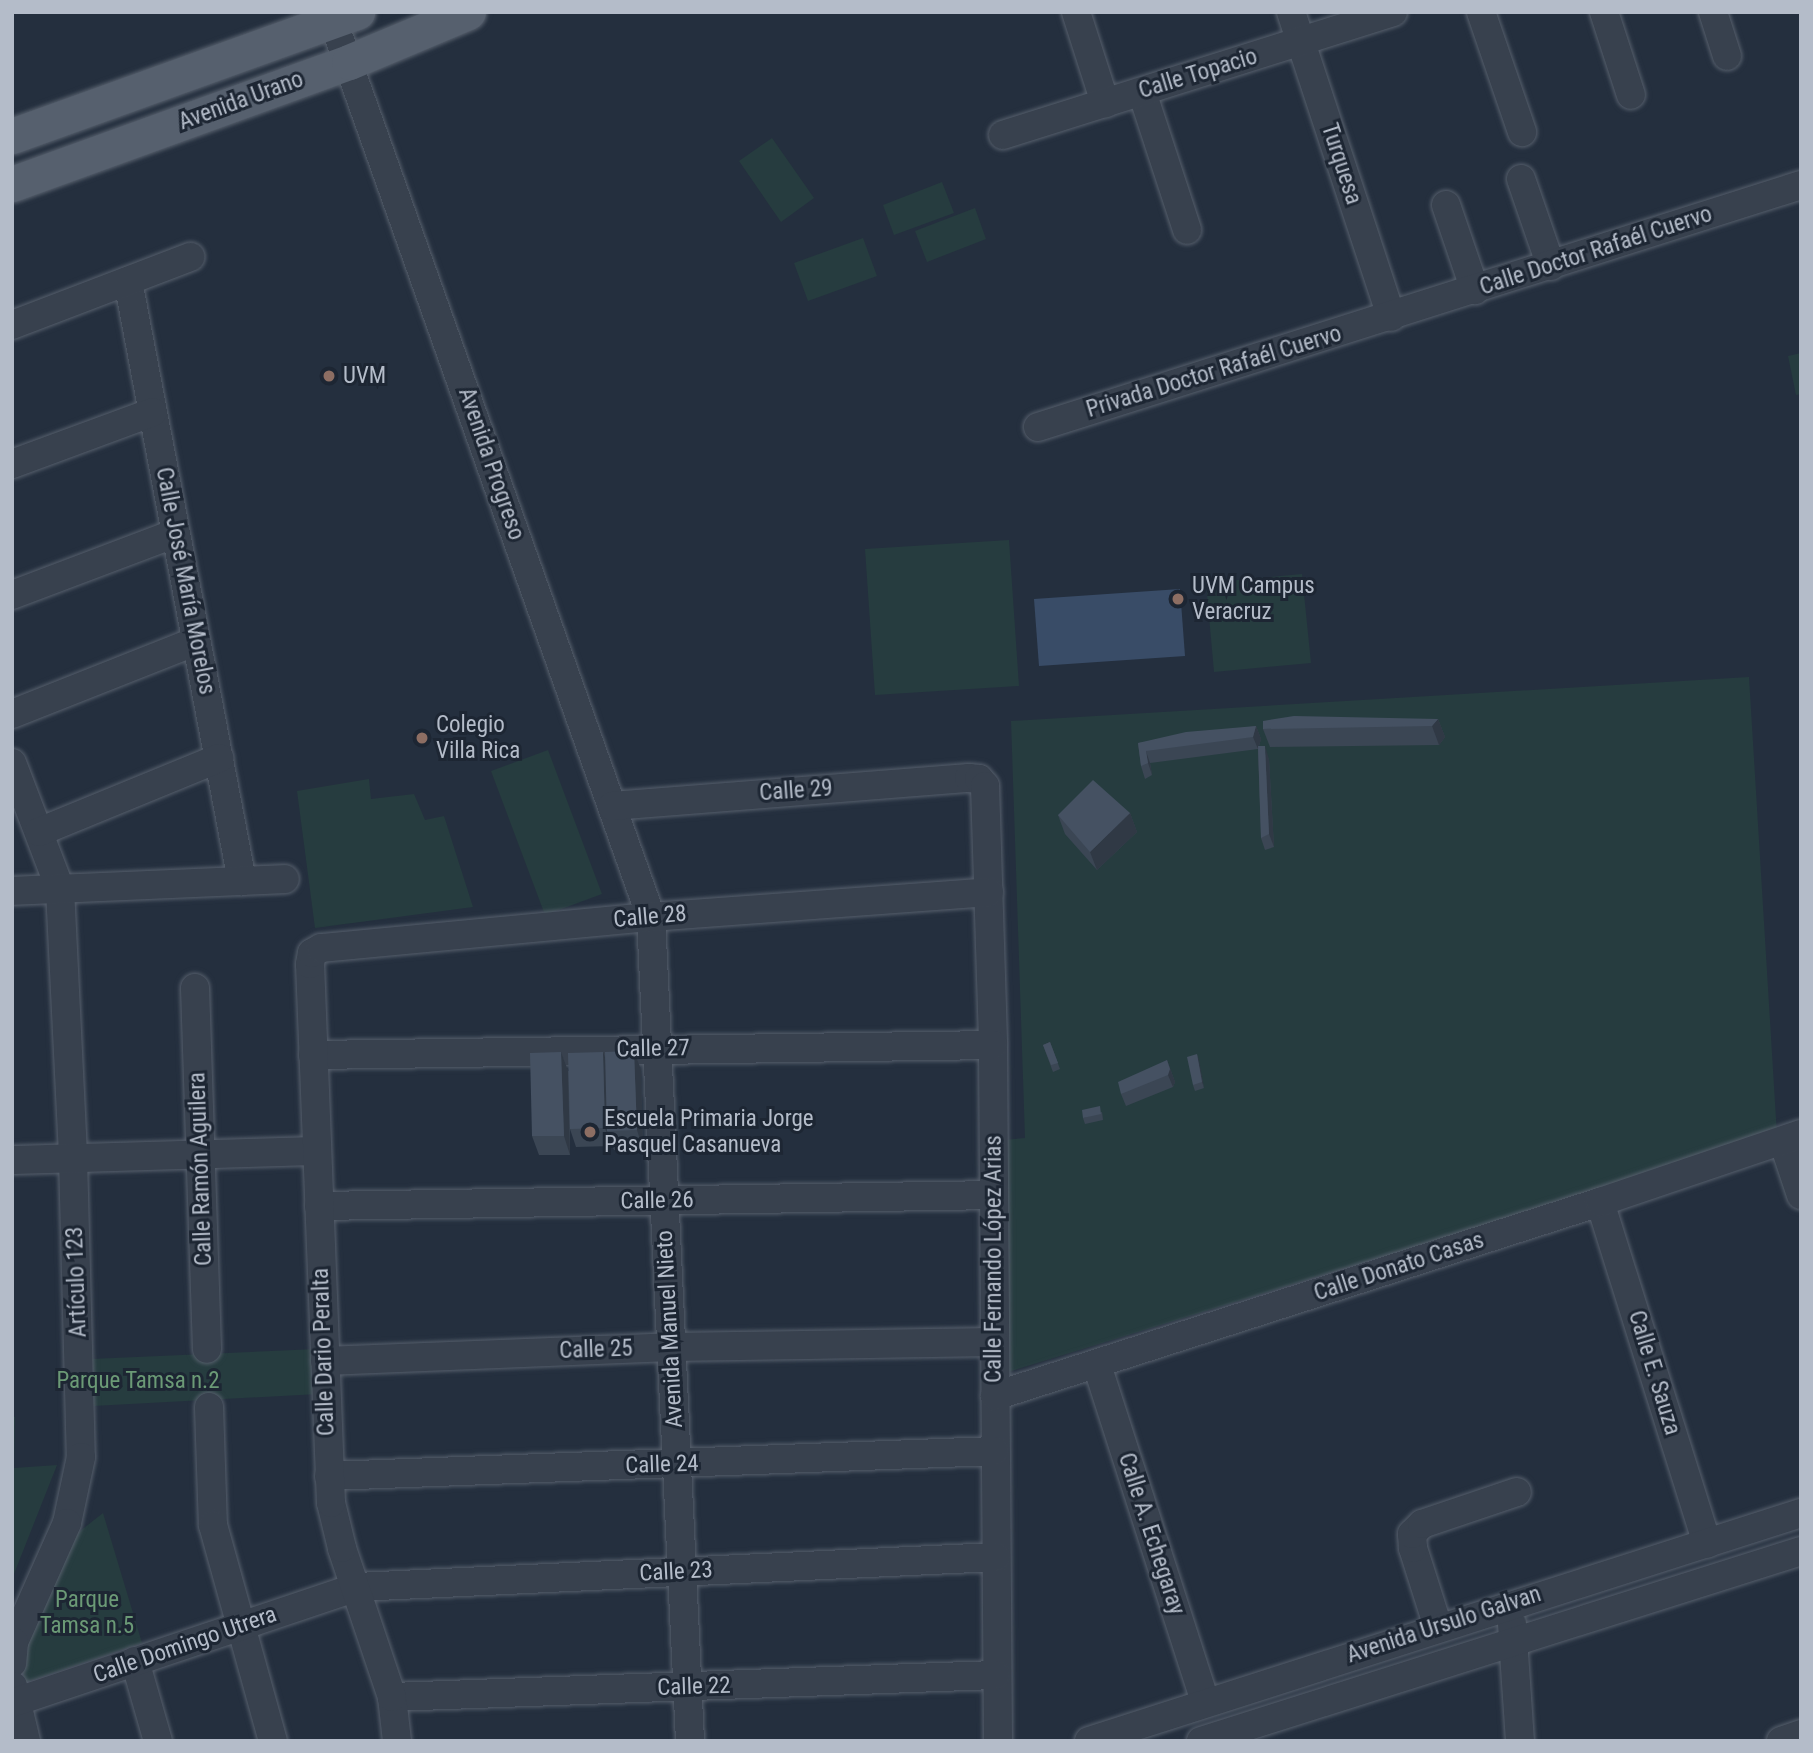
<!DOCTYPE html>
<html>
<head>
<meta charset="utf-8">
<style>
	body { margin:0 }
	#map { position:relative; width:1813px; height:1753px; overflow:hidden; background:#242f3e; font-family:"Roboto Condensed",sans-serif }
	div>[style] { position:absolute }
	[style*='--x'] { left:calc(var(--x)*1px); top:calc(var(--y)*1px); width:calc(var(--w)*1px); rotate:calc(var(--a)*1deg) }
	.green>* { inset:0; background:#263c3f }
	.water>* { inset:0; background:#394c67 }
	.roads { filter:drop-shadow(0 0 2px #565f6c) drop-shadow(0 0 2px #565f6c) }
	.minor>* { height:28px; margin:-14px; padding:0 14px; transform-origin:14px; border-radius:14px; background:#38414e }
	.major>* { height:35px; margin:-17.5px; padding:0 17.5px; transform-origin:17.5px; border-radius:17.5px; background:#56606e }
	.wall>* { inset:0; background:#3b4654 }
	.shaded-wall>* { inset:0; background:#303945 }
	.building>* { inset:0; background:#455162 }
	.dots>* { width:19px; height:19px; translate:-50% -50%; box-sizing:border-box; border:4px solid #1d2633; border-radius:50% }
	span { translate:-50% -50%; white-space:nowrap; text-align:center; line-height:1.15; -webkit-text-stroke:6px #1d2633; paint-order:stroke }
	.street-label { font-size:23px; color:#b4bcc9 }
	.poi-label { font-size:23px; color:#b4bcc9 }
	.left { translate:0 -50%; text-align:left }
	.park-label { font-size:23px; color:#6b9a76 }
	.frame { position:absolute; inset:0; border:14px solid #b4bcc9; pointer-events:none }
</style>
</head>
<body>
<div id="map">
	<div class="green">
		<div style="clip-path:polygon(772px 138px,814px 198px,781px 222px,739px 161px)"></div>
		<div style="clip-path:polygon(942px 182px,954px 213px,894px 235px,883px 205px)"></div>
		<div style="clip-path:polygon(975px 208px,986px 239px,927px 262px,915px 231px)"></div>
		<div style="clip-path:polygon(863px 238px,877px 276px,808px 301px,794px 263px)"></div>
		<div style="clip-path:polygon(1801px 353px,1801px 394px,1796px 395px,1788px 356px)"></div>
		<div style="clip-path:polygon(1009px 540px,1019px 686px,875px 695px,865px 549px)"></div>
		<div style="clip-path:polygon(1302px 574px,1311px 663px,1214px 672px,1206px 583px)"></div>
		<div style="clip-path:polygon(1749px 677px,1777px 1135px,1005px 1373px,1004px 1140px,1025px 1138px,1011px 721px)"></div>
		<div style="clip-path:polygon(548px 750px,602px 894px,545px 915px,491px 771px)"></div>
		<div style="clip-path:polygon(369px 779px,371px 799px,414px 794px,425px 820px,444px 816px,473px 907px,315px 928px,297px 791px)"></div>
		<div style="clip-path:polygon(317px 1349px,319px 1394px,93px 1406px,91px 1359px)"></div>
		<div style="clip-path:polygon(12px 1417px,15px 1417px,14px 1468px,57px 1465px,12px 1579px)"></div>
		<div style="clip-path:polygon(103px 1513px,142px 1643px,24px 1683px,22px 1663px,38px 1610px,75px 1535px)"></div>
	</div>
	<div class="water">
		<div style="clip-path:polygon(1180px 589px,1185px 656px,1039px 666px,1034px 599px)"></div>
	</div>
	<div class="roads">
		<div class="minor">
			<div style="--x:330;--y:12;--w:960;--a:70.47"></div>
			<div style="--x:651;--y:917;--w:825;--a:87.29"></div>
			<div style="--x:1076;--y:12;--w:96;--a:72.3"></div>
			<div style="--x:1291;--y:12;--w:321;--a:71.8"></div>
			<div style="--x:1481;--y:12;--w:127;--a:71.1"></div>
			<div style="--x:1604;--y:12;--w:87;--a:72"></div>
			<div style="--x:1713;--y:12;--w:46;--a:72.3"></div>
			<div style="--x:1142;--y:92;--w:145;--a:71.9"></div>
			<div style="--x:1003;--y:135;--w:409;--a:-17.5"></div>
			<div style="--x:1521;--y:179;--w:92;--a:71"></div>
			<div style="--x:1446;--y:205;--w:90;--a:71.2"></div>
			<div style="--x:128;--y:281;--w:611;--a:79.24"></div>
			<div style="--x:12;--y:325;--w:191;--a:-20.9"></div>
			<div style="--x:1038;--y:427;--w:800;--a:-17.6"></div>
			<div style="--x:12;--y:464;--w:150;--a:-20.2"></div>
			<div style="--x:12;--y:595;--w:175;--a:-20.7"></div>
			<div style="--x:12;--y:714;--w:198;--a:-21.6"></div>
			<div style="--x:12;--y:763;--w:135;--a:69.1"></div>
			<div style="--x:60;--y:889;--w:269;--a:87.2"></div>
			<div style="--x:73;--y:1158;--w:299;--a:88.5"></div>
			<div style="--x:81;--y:1457;--w:67;--a:102"></div>
			<div style="--x:67;--y:1523;--w:130;--a:114"></div>
			<div style="--x:14;--y:1642;--w:21;--a:95"></div>
			<div style="--x:612;--y:806;--w:358;--a:-4.5"></div>
			<div style="--x:969;--y:778;--w:10;--a:6"></div>
			<div style="--x:979;--y:779;--w:9;--a:49"></div>
			<div style="--x:985;--y:786;--w:259;--a:88.2"></div>
			<div style="--x:993;--y:1045;--w:696;--a:89.59"></div>
			<div style="--x:39;--y:832;--w:195;--a:-22.3"></div>
			<div style="--x:12;--y:891;--w:273;--a:-2.5"></div>
			<div style="--x:195;--y:988;--w:361;--a:88.1"></div>
			<div style="--x:313;--y:1055;--w:680;--a:-0.84"></div>
			<div style="--x:1783;--y:1141;--w:57;--a:71.6"></div>
			<div style="--x:12;--y:1160;--w:305;--a:-1.7"></div>
			<div style="--x:1600;--y:1202;--w:358;--a:72.6"></div>
			<div style="--x:319;--y:1206;--w:675;--a:-0.93"></div>
			<div style="--x:325;--y:1361;--w:346;--a:-2.3"></div>
			<div style="--x:671;--y:1347;--w:323;--a:-0.9"></div>
			<div style="--x:1097;--y:1365;--w:354;--a:72.2"></div>
			<div style="--x:995;--y:1396;--w:635;--a:-17.78"></div>
			<div style="--x:1600;--y:1202;--w:212;--a:-18.7"></div>
			<div style="--x:209;--y:1407;--w:118;--a:88.1"></div>
			<div style="--x:213;--y:1525;--w:224;--a:74.5"></div>
			<div style="--x:329;--y:1476;--w:666;--a:-2.15"></div>
			<div style="--x:1512;--y:1624;--w:117;--a:86.1"></div>
			<div style="--x:1438;--y:1627;--w:83;--a:-107.6"></div>
			<div style="--x:1413;--y:1548;--w:14;--a:-94"></div>
			<div style="--x:1412;--y:1534;--w:14;--a:-45"></div>
			<div style="--x:1422;--y:1524;--w:100;--a:-18.6"></div>
			<div style="--x:135;--y:1661;--w:83;--a:74"></div>
			<div style="--x:13;--y:1686;--w:57;--a:76.7"></div>
			<div style="--x:392;--y:1697;--w:604;--a:-2.09"></div>
			<div style="--x:12;--y:1703;--w:364;--a:-18.6"></div>
			<div style="--x:357;--y:1587;--w:640;--a:-2.69"></div>
			<div style="--x:397;--y:1741;--w:44;--a:-96.5"></div>
			<div style="--x:392;--y:1697;--w:157;--a:-108.6"></div>
			<div style="--x:342;--y:1548;--w:46;--a:-103.7"></div>
			<div style="--x:331;--y:1503;--w:539;--a:-92.23"></div>
			<div style="--x:310;--y:964;--w:11;--a:-80"></div>
			<div style="--x:312;--y:953;--w:10;--a:-29"></div>
			<div style="--x:321;--y:948;--w:331;--a:-5.4"></div>
			<div style="--x:651;--y:917;--w:339;--a:-4.2"></div>
			<div style="--x:1089;--y:1741;--w:748;--a:-17.76"></div>
			<div style="--x:1201;--y:1741;--w:629;--a:-17.57"></div>
			<div style="--x:1781;--y:1741;--w:21;--a:-19"></div>
		</div>
		<div class="major">
			<div style="--x:12;--y:136;--w:367;--a:-19.8"></div>
			<div style="--x:12;--y:184;--w:358;--a:-19.9"></div>
			<div style="--x:349;--y:62;--w:129;--a:-22.8"></div>
		</div>
	</div>
	<div class="wall">
		<div style="clip-path:polygon(1438px 719px,1445px 737px,1439px 745px,1270px 747px,1263px 729px)"></div>
		<div style="clip-path:polygon(1256px 726px,1261px 739px,1259px 746px,1269px 759px,1274px 847px,1265px 850px,1261px 838px,1258px 749px,1150px 763px,1152px 775px,1145px 779px,1141px 766px,1138px 743px)"></div>
		<div style="clip-path:polygon(1130px 813px,1137px 832px,1097px 870px,1065px 834px,1058px 815px)"></div>
		<div style="clip-path:polygon(1050px 1042px,1060px 1069px,1053px 1072px,1043px 1045px)"></div>
		<div style="clip-path:polygon(634px 1051px,641px 1070px,643px 1149px,614px 1150px,611px 1143px,611px 1146px,576px 1147px,570px 1129px,570px 1155px,539px 1155px,532px 1136px,561px 1052px,568px 1071px)"></div>
		<div style="clip-path:polygon(1197px 1054px,1204px 1088px,1195px 1091px,1193px 1085px)"></div>
		<div style="clip-path:polygon(1167px 1060px,1175px 1082px,1173px 1087px,1126px 1106px,1121px 1094px)"></div>
		<div style="clip-path:polygon(1102px 1112px,1103px 1120px,1085px 1124px,1083px 1118px)"></div>
	</div>
	<div class="shaded-wall">
		<div style="clip-path:polygon(1438px 719px,1445px 737px,1439px 745px,1432px 726px)"></div>
		<div style="clip-path:polygon(1256px 726px,1261px 739px,1258px 749px,1253px 737px)"></div>
		<div style="clip-path:polygon(1265px 746px,1269px 759px,1274px 847px,1269px 834px)"></div>
		<div style="clip-path:polygon(1146px 751px,1150px 763px,1152px 775px,1148px 763px)"></div>
		<div style="clip-path:polygon(1130px 813px,1137px 832px,1097px 870px,1090px 852px)"></div>
		<div style="clip-path:polygon(634px 1051px,641px 1070px,643px 1149px,637px 1130px)"></div>
		<div style="clip-path:polygon(561px 1052px,568px 1071px,570px 1155px,564px 1136px)"></div>
		<div style="clip-path:polygon(603px 1052px,610px 1071px,607px 1131px,611px 1143px,611px 1146px,605px 1128px)"></div>
		<div style="clip-path:polygon(1197px 1054px,1199px 1060px,1204px 1088px,1202px 1082px)"></div>
		<div style="clip-path:polygon(1167px 1060px,1175px 1082px,1173px 1087px,1168px 1075px)"></div>
	</div>
	<div class="building">
		<div style="clip-path:polygon(1294px 716px,1438px 719px,1432px 726px,1263px 729px,1263px 721px)"></div>
		<div style="clip-path:polygon(1256px 726px,1253px 737px,1146px 751px,1148px 763px,1141px 766px,1138px 743px,1186px 732px)"></div>
		<div style="clip-path:polygon(1258px 746px,1265px 746px,1269px 834px,1261px 838px)"></div>
		<div style="clip-path:polygon(1093px 780px,1130px 813px,1090px 852px,1058px 815px)"></div>
		<div style="clip-path:polygon(1050px 1042px,1058px 1063px,1051px 1065px,1043px 1045px)"></div>
		<div style="clip-path:polygon(634px 1051px,637px 1130px,607px 1131px,605px 1052px)"></div>
		<div style="clip-path:polygon(561px 1052px,564px 1136px,532px 1136px,530px 1053px)"></div>
		<div style="clip-path:polygon(603px 1052px,605px 1128px,570px 1129px,568px 1053px)"></div>
		<div style="clip-path:polygon(1197px 1054px,1202px 1082px,1193px 1085px,1187px 1057px)"></div>
		<div style="clip-path:polygon(1167px 1060px,1170px 1069px,1168px 1075px,1121px 1094px,1118px 1082px)"></div>
		<div style="clip-path:polygon(1100px 1106px,1101px 1114px,1083px 1118px,1082px 1110px)"></div>
	</div>
	<div class="dots">
		<div style="left:329px;top:376px;background:#8d6e63"></div>
		<div style="left:1178px;top:599px;background:#8d6e63"></div>
		<div style="left:422px;top:738px;background:#8d6e63"></div>
		<div style="left:590px;top:1132px;background:#8d6e63"></div>
	</div>
	<div class="street-label">
		<span style="left:1198px;top:74px;rotate:-17deg">Calle Topacio</span>
		<span style="left:241px;top:101px;rotate:-20deg">Avenida Urano</span>
		<span style="left:1341px;top:164px;rotate:72deg">Turquesa</span>
		<span style="left:1596px;top:251px;rotate:-18deg">Calle Doctor Rafaél Cuervo</span>
		<span style="left:1214px;top:372px;rotate:-17deg">Privada Doctor Rafaél Cuervo</span>
		<span style="left:491px;top:464px;rotate:71deg">Avenida Progreso</span>
		<span style="left:185px;top:581px;rotate:79deg">Calle José María Morelos</span>
		<span style="left:796px;top:791px;rotate:-4deg">Calle 29</span>
		<span style="left:650px;top:917px;rotate:-5deg">Calle 28</span>
		<span style="left:653px;top:1049px;rotate:-1deg">Calle 27</span>
		<span style="left:201px;top:1169px;rotate:-92deg">Calle Ramón Aguilera</span>
		<span style="left:657px;top:1201px;rotate:-1deg">Calle 26</span>
		<span style="left:994px;top:1259px;rotate:-90deg">Calle Fernando López Arias</span>
		<span style="left:1399px;top:1267px;rotate:-18deg">Calle Donato Casas</span>
		<span style="left:77px;top:1282px;rotate:-92deg">Artículo 123</span>
		<span style="left:670px;top:1329px;rotate:-93deg">Avenida Manuel Nieto</span>
		<span style="left:596px;top:1350px;rotate:-2deg">Calle 25</span>
		<span style="left:324px;top:1352px;rotate:-92deg">Calle Dario Peralta</span>
		<span style="left:1654px;top:1373px;rotate:73deg">Calle E. Sauza</span>
		<span style="left:662px;top:1465px;rotate:-2deg">Calle 24</span>
		<span style="left:1151px;top:1534px;rotate:72deg">Calle A. Echegaray</span>
		<span style="left:676px;top:1572px;rotate:-3deg">Calle 23</span>
		<span style="left:1444px;top:1625px;rotate:-18deg">Avenida Ursulo Galvan</span>
		<span style="left:185px;top:1645px;rotate:-19deg">Calle Domingo Utrera</span>
		<span style="left:694px;top:1687px;rotate:-2deg">Calle 22</span>
	</div>
	<div class="poi-label">
		<span class="left" style="left:343px;top:376px">UVM</span>
		<span class="left" style="left:1192px;top:599px">UVM Campus<br>Veracruz</span>
		<span class="left" style="left:436px;top:738px">Colegio<br>Villa Rica</span>
		<span class="left" style="left:604px;top:1132px">Escuela Primaria Jorge<br>Pasquel Casanueva</span>
	</div>
	<div class="park-label">
		<span style="left:138px;top:1381px">Parque Tamsa n.2</span>
		<span style="left:87px;top:1613px">Parque<br>Tamsa n.5</span>
	</div>
	<div class="frame"></div>
</div>
</body>
</html>
